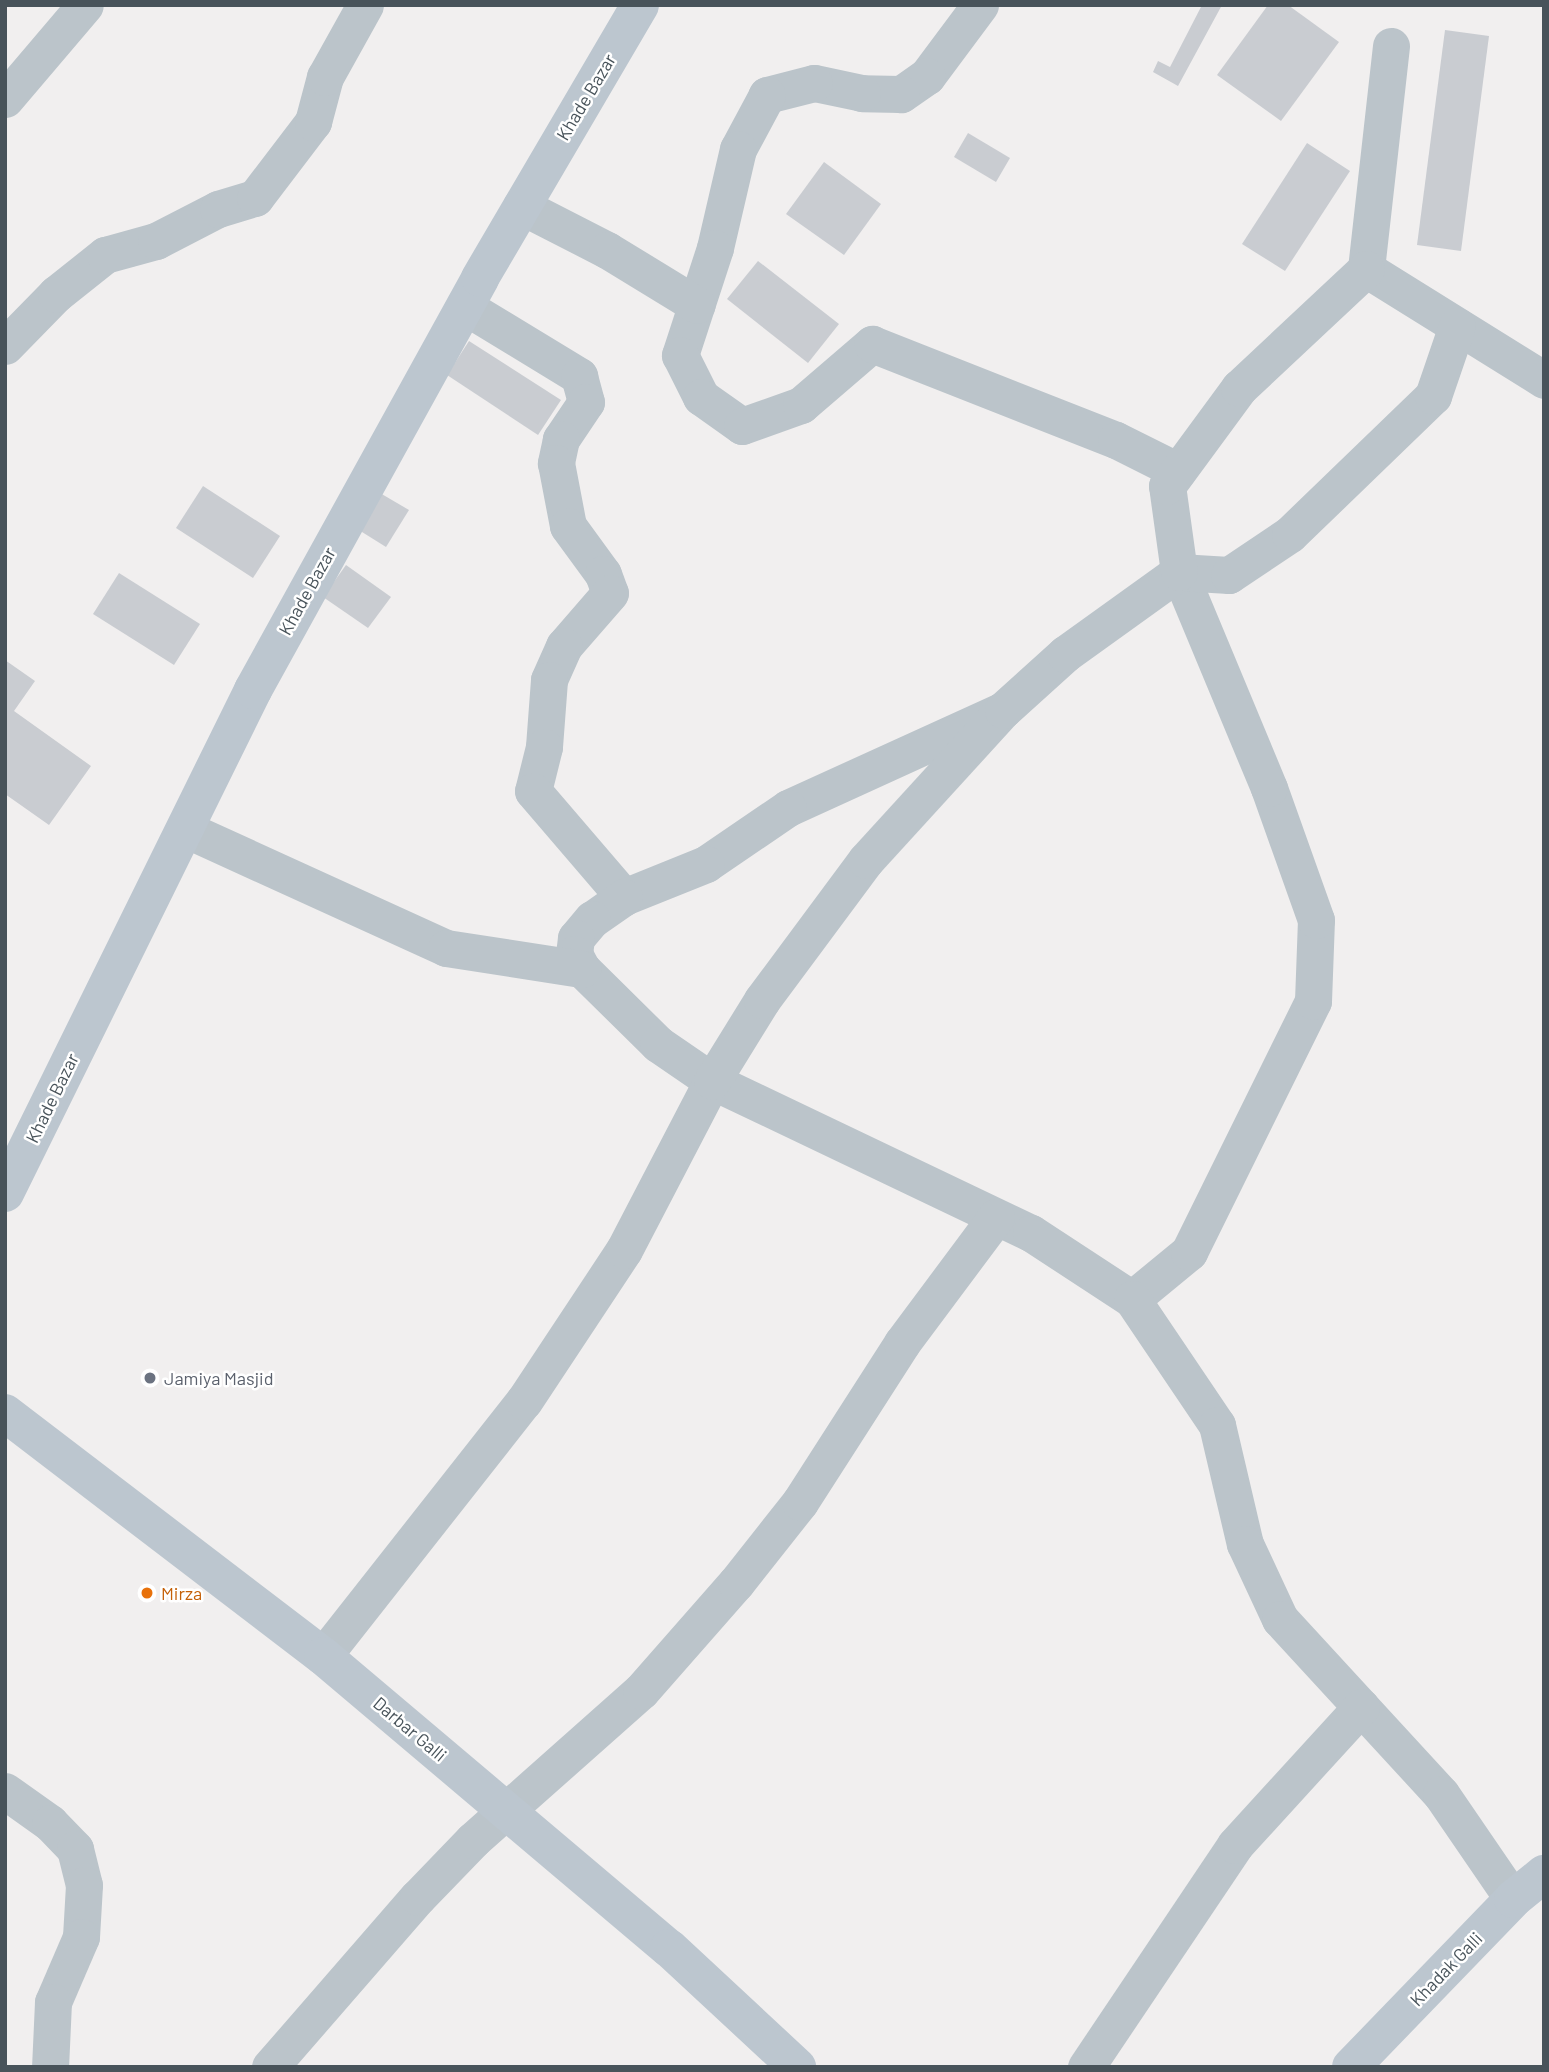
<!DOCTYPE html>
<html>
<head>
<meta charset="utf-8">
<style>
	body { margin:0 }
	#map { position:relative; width:1549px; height:2072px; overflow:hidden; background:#f1efef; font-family:Barlow,sans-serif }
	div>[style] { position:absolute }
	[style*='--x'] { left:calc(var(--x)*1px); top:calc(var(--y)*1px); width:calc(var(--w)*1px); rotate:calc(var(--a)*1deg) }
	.building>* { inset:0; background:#c9ccd1 }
	.street>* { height:37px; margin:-18.5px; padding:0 18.5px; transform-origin:18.5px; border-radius:18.5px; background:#bbc4ca }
	.secondary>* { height:38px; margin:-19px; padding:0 19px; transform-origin:19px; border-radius:19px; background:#bcc6cf }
	.dots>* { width:19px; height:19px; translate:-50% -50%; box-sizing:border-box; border:4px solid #fff; border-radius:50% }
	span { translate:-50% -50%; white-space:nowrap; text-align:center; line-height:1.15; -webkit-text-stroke:5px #fff; paint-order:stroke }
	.street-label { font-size:18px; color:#48535a }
	.worship-label { font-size:18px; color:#5b616d }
	.left { translate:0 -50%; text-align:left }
	.food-label { font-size:18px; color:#c56008 }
	.frame { position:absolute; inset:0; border:7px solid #48535a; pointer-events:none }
</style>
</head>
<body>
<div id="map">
	<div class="building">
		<div style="clip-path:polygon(1202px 5px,1222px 5px,1178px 86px,1153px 72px,1158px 61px,1170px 67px)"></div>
		<div style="clip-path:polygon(1268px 5px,1288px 5px,1339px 42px,1281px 121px,1217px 75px)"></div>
		<div style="clip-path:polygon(1445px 30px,1489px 36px,1461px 251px,1417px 245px)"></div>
		<div style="clip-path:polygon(968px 133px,1010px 158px,996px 182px,954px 157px)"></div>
		<div style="clip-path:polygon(1307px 143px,1350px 171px,1285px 271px,1242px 244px)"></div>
		<div style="clip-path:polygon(824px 162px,881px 204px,844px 255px,786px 214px)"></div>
		<div style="clip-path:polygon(758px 261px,839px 324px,808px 363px,727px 299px)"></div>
		<div style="clip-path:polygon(469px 341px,561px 400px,538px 435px,447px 375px)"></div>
		<div style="clip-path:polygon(203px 486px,280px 536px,253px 578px,176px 528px)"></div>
		<div style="clip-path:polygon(368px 486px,409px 510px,386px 547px,346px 522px)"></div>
		<div style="clip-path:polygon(346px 565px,391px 597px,368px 628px,323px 597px)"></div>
		<div style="clip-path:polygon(119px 573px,200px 624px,174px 665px,93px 614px)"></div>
		<div style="clip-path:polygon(5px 660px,35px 681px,14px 711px,91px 766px,49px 825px,5px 794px)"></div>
	</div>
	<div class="street">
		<div style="--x:980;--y:5;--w:89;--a:126.7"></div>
		<div style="--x:927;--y:76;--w:32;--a:145"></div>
		<div style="--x:901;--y:94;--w:39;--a:-179"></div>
		<div style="--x:862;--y:93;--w:49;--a:-168.2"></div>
		<div style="--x:814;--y:83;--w:49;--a:165.7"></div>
		<div style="--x:767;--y:95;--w:61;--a:118.2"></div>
		<div style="--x:738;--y:149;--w:102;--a:103.1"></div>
		<div style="--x:715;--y:248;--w:113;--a:108.1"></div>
		<div style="--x:680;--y:355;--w:47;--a:63.4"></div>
		<div style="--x:701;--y:397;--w:50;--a:35.3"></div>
		<div style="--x:742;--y:426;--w:63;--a:-19.6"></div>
		<div style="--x:801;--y:405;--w:94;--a:-40.7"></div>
		<div style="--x:872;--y:344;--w:262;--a:21.5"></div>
		<div style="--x:1116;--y:440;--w:69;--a:26.6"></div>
		<div style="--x:1391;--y:46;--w:224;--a:96.4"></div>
		<div style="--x:1366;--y:269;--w:210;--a:31.9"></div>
		<div style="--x:5;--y:99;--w:123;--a:-49.6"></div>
		<div style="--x:521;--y:206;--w:97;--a:27.1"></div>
		<div style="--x:607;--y:250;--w:105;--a:31.4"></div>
		<div style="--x:464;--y:306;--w:135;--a:31.3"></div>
		<div style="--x:579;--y:376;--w:27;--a:75"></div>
		<div style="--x:586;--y:402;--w:45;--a:124"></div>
		<div style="--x:561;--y:439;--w:25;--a:102"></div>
		<div style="--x:556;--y:463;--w:64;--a:79.2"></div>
		<div style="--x:568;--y:526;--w:59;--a:53.9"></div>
		<div style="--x:603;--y:574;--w:20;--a:70"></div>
		<div style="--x:610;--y:593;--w:70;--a:131"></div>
		<div style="--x:564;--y:646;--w:37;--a:114"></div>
		<div style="--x:549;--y:680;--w:67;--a:94.3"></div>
		<div style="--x:544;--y:747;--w:45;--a:104"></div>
		<div style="--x:533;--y:791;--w:140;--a:49.4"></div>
		<div style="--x:5;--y:346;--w:73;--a:-45.6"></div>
		<div style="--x:56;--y:294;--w:63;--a:-38.5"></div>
		<div style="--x:105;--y:255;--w:53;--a:-15.4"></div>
		<div style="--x:156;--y:241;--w:70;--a:-27.3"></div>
		<div style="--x:218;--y:209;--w:39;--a:-17"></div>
		<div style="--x:255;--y:198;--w:96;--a:-52.7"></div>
		<div style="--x:313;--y:122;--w:47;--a:-75.1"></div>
		<div style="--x:325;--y:77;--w:82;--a:-60.9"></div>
		<div style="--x:1003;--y:710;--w:236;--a:155.5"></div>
		<div style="--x:788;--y:808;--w:99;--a:145.7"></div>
		<div style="--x:706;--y:864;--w:88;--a:158.1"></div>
		<div style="--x:624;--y:897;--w:39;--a:145"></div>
		<div style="--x:592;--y:919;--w:25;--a:130"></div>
		<div style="--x:576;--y:938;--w:16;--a:97"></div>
		<div style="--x:574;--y:954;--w:17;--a:62"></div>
		<div style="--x:582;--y:969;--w:107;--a:44.6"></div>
		<div style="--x:658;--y:1044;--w:65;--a:34.4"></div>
		<div style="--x:712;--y:1081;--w:353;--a:25.5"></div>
		<div style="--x:1031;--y:1233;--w:121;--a:33.2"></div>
		<div style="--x:1132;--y:1299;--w:74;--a:-39.5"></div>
		<div style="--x:1189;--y:1252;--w:280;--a:-63.7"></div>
		<div style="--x:1313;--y:1001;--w:81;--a:-87.9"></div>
		<div style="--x:1316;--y:920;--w:140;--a:-109.6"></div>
		<div style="--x:1269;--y:788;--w:234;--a:-112.6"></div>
		<div style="--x:1179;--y:572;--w:50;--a:3.4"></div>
		<div style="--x:1229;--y:575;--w:73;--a:-33.9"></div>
		<div style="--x:1290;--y:534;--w:199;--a:-44"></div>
		<div style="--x:1433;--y:396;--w:74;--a:-71.1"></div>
		<div style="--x:185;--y:829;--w:287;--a:24.5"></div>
		<div style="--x:446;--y:948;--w:138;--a:8.8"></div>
		<div style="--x:1132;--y:1299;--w:152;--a:56"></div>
		<div style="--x:1217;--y:1425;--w:122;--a:76.8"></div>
		<div style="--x:1245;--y:1544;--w:83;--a:65"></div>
		<div style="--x:1280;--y:1619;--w:238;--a:47.4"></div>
		<div style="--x:1441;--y:1794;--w:127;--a:55.6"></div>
		<div style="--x:323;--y:1656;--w:325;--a:-51.8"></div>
		<div style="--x:524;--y:1401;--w:181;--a:-56.5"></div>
		<div style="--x:624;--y:1250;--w:191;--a:-62.5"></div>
		<div style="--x:712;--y:1081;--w:95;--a:-58.3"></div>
		<div style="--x:762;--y:1000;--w:174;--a:-53.4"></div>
		<div style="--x:866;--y:860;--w:203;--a:-47.6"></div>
		<div style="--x:1003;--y:710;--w:84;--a:-42.1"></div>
		<div style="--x:1065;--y:654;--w:140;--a:-35.7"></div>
		<div style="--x:1179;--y:572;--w:87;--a:-97.9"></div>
		<div style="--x:1167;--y:486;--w:122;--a:-53.7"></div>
		<div style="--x:1239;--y:388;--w:174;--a:-43.1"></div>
		<div style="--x:5;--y:1791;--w:55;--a:35.4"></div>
		<div style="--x:50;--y:1823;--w:36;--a:46"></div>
		<div style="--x:75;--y:1849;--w:37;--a:76"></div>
		<div style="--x:84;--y:1885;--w:52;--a:93.3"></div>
		<div style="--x:81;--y:1937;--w:71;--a:113.3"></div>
		<div style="--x:53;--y:2002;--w:65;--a:92.6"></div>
		<div style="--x:270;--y:2067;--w:225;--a:-49"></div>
		<div style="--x:418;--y:1897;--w:79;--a:-46"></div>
		<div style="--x:473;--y:1840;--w:225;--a:-41.6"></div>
		<div style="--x:641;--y:1691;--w:144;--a:-48.7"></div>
		<div style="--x:736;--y:1583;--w:103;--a:-51.7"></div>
		<div style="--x:800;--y:1502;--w:189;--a:-57.3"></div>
		<div style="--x:902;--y:1343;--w:157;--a:-53.3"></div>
		<div style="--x:1086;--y:2067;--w:267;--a:-56.1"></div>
		<div style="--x:1235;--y:1845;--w:187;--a:-47.6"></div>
	</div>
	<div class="secondary">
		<div style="--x:5;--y:1193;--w:561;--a:-63.75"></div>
		<div style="--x:253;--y:690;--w:470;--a:-61.1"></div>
		<div style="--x:480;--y:278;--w:316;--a:-59.6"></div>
		<div style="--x:5;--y:1413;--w:400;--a:37.4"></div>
		<div style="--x:323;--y:1656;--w:453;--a:40.2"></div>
		<div style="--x:669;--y:1948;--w:175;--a:42.9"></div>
		<div style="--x:1351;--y:2067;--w:233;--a:-46"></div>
		<div style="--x:1513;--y:1899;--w:40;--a:-39"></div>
	</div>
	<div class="dots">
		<div style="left:150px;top:1378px;background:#6b7280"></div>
		<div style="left:147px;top:1593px;background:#e8710a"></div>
	</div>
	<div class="street-label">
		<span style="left:586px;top:97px;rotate:-59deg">Khade Bazar</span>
		<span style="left:307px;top:591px;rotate:-61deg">Khade Bazar</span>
		<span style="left:52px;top:1098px;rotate:-64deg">Khade Bazar</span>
		<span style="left:410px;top:1729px;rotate:40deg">Darbar Galli</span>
		<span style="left:1446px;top:1969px;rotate:-46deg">Khadak Galli</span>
	</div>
	<div class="worship-label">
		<span class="left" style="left:164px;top:1378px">Jamiya Masjid</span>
	</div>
	<div class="food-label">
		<span class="left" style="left:161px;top:1593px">Mirza</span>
	</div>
	<div class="frame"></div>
</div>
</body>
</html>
